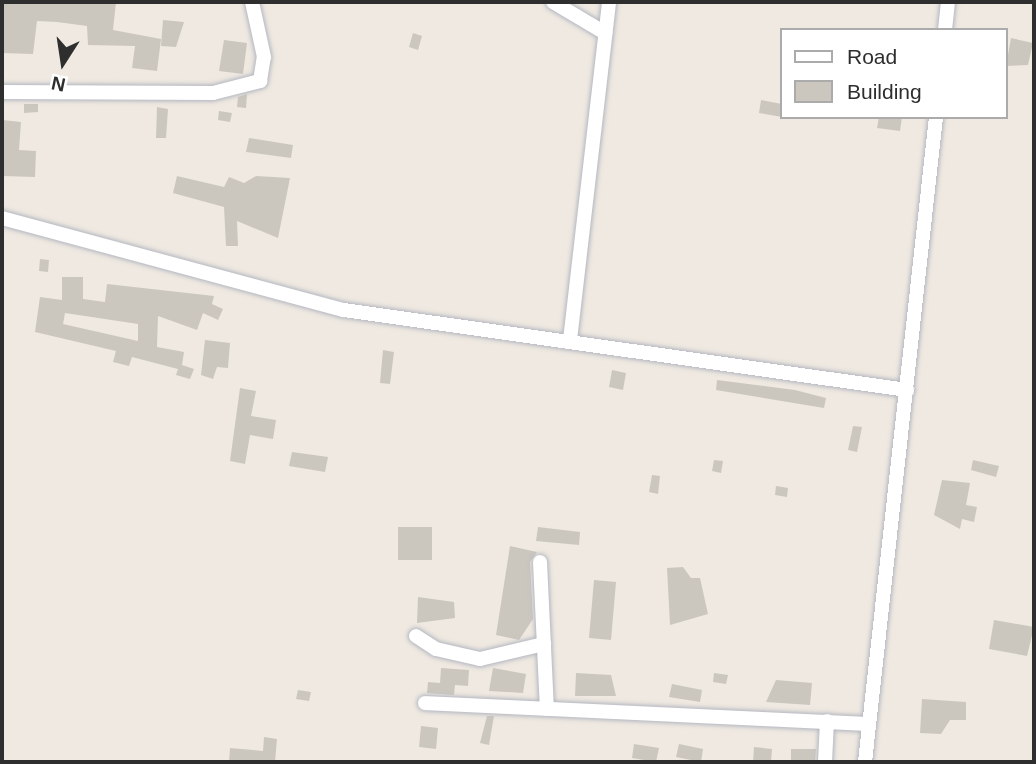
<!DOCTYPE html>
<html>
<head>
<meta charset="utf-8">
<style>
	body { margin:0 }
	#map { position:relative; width:1036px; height:764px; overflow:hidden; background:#efe9e1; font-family:Arial,sans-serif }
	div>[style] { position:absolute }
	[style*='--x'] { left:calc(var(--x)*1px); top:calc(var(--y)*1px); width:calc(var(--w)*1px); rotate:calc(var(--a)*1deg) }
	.building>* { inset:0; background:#cbc7bf }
	.roads { filter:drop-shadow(0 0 2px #b4b7c1) drop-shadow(0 0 2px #b4b7c1) }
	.street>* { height:14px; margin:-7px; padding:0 7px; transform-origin:7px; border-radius:7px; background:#fff }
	span { translate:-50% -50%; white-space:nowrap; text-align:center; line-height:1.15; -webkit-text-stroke:6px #fff; paint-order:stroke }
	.frame { position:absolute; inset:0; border:4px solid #2e2e2e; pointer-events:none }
	.legend { position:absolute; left:780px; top:28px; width:228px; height:91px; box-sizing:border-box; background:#fff; border:2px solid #ababab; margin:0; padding:9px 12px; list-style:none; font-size:21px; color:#2e2e2e }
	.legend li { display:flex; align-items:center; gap:14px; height:35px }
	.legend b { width:35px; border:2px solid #ababab }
	.north { position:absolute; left:28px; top:28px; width:70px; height:70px; -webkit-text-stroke:5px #fff; paint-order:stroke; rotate:192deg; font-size:19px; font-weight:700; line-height:28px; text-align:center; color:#2e2e2e }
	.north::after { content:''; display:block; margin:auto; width:24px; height:32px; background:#2e2e2e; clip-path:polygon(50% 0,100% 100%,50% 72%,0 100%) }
</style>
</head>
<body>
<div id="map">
	<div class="building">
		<div style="clip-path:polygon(2px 2px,116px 2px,113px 30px,161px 39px,157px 71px,132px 68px,135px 46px,88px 45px,87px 26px,57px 22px,37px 21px,33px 54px,2px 53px)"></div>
		<div style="clip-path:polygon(163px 20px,184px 22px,176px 47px,161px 46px)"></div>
		<div style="clip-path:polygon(413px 33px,422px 36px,418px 50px,409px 47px)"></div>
		<div style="clip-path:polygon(1011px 38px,1033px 43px,1028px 65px,1006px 66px)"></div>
		<div style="clip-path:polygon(224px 40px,247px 43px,243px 74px,219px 71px)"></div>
		<div style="clip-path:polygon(247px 94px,246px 108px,237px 107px,238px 97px)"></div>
		<div style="clip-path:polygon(761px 100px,782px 104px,782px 117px,759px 113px)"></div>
		<div style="clip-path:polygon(24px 104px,38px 104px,38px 112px,24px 113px)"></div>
		<div style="clip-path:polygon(157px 107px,168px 109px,166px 138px,156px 138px)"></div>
		<div style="clip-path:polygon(219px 111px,232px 113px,230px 122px,218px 120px)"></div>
		<div style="clip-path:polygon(879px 117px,902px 117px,900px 131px,877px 128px)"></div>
		<div style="clip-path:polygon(2px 120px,21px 122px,19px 150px,36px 151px,35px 177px,2px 176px)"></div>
		<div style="clip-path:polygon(249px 138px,293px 145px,291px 158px,246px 152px)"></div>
		<div style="clip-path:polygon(177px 176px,224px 187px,229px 177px,244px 183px,256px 176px,290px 178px,278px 238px,237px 221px,238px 246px,226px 246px,224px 207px,173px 193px)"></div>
		<div style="clip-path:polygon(40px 259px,49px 260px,48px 272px,39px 271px)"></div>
		<div style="clip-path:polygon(evenodd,62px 277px,83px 277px,83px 299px,105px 302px,107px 284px,214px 296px,212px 304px,223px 309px,218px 320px,203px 313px,197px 330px,158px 316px,157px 347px,184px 352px,182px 365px,194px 369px,190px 379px,176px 375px,178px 369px,132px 357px,129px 366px,113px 362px,116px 351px,35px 332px,40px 297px,62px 300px,62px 277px,65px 313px,138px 324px,138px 341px,63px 324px,65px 313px)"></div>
		<div style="clip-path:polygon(205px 340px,230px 343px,228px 368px,217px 367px,213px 379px,201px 375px)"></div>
		<div style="clip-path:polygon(383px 350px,394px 352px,390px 384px,380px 383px)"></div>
		<div style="clip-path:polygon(612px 370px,626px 373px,623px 390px,609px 387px)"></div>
		<div style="clip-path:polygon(717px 380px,795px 390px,826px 398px,824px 408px,716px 390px)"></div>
		<div style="clip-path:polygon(240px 388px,256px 391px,251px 416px,276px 420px,273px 439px,250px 435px,245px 464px,230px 461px)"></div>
		<div style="clip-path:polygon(853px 426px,862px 427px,857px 452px,848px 450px)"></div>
		<div style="clip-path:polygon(292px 452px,328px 457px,325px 472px,289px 466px)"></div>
		<div style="clip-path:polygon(714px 460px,723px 461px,721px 473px,712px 471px)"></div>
		<div style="clip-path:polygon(973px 460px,999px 466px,996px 477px,971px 470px)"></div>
		<div style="clip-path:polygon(652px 475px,660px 476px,658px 494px,649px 492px)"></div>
		<div style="clip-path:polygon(942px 480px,970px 483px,966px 505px,977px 507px,974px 522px,962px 519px,960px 529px,934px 515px)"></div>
		<div style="clip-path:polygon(776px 486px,788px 488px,787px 497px,775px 495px)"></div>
		<div style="clip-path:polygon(398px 527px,432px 527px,432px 560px,398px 560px)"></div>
		<div style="clip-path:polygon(538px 527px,580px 532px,579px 545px,536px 541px)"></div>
		<div style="clip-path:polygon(510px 546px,537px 552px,530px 562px,533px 619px,519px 640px,496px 635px)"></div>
		<div style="clip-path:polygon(683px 567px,691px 578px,700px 578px,708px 614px,670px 625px,667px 568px)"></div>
		<div style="clip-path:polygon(594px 580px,616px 582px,611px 640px,589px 638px)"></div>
		<div style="clip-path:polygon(418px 597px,454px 602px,455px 618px,417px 623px)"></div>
		<div style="clip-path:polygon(994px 620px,1034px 627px,1027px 656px,989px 649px)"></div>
		<div style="clip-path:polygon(441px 668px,469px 670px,468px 686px,455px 685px,454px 695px,427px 693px,428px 682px,440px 683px)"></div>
		<div style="clip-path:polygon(493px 668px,526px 674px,523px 693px,489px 691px)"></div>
		<div style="clip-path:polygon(576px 673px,611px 675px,616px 696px,575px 696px)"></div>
		<div style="clip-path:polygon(714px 673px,728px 675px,726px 684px,713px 682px)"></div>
		<div style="clip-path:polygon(776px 680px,812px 683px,810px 705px,766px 702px)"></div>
		<div style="clip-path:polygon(672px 684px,702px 690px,700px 702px,669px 697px)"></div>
		<div style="clip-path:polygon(298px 690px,311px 692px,309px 701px,296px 699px)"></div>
		<div style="clip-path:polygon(922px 699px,966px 702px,966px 720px,950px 720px,941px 734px,920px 733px)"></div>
		<div style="clip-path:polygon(487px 716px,494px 716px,489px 745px,480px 743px)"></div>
		<div style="clip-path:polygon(421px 726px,438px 728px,436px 749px,419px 747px)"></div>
		<div style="clip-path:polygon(264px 737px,277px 739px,275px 762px,229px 762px,230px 748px,263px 751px)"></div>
		<div style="clip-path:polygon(634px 744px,659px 748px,656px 762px,632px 758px)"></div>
		<div style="clip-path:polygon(679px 744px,703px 749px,701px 762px,676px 757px)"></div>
		<div style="clip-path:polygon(754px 747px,772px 749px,771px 762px,753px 762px)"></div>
		<div style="clip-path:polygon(791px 749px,816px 749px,815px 762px,791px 762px)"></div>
	</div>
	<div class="roads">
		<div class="street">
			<div style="--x:553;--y:2;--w:61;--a:30.8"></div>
			<div style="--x:945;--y:30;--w:28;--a:-84"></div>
			<div style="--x:2;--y:92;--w:211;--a:0.3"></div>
			<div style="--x:213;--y:93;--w:49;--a:-14.3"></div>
			<div style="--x:260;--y:81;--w:24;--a:-81"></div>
			<div style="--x:264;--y:57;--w:56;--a:-102.3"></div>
			<div style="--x:2;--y:218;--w:354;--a:15.1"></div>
			<div style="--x:344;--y:310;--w:569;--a:8.09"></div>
			<div style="--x:570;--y:340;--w:340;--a:-83.4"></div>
			<div style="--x:540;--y:562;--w:147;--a:87.3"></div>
			<div style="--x:416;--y:636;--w:24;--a:33"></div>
			<div style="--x:436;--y:649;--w:45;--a:12.8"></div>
			<div style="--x:480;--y:659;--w:66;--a:-13.2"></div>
			<div style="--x:425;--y:703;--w:442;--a:2.7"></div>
			<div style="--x:825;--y:762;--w:41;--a:-87.2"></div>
			<div style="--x:865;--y:762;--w:649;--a:-83.72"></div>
		</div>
	</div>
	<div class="frame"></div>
	<ul class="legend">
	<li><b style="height:9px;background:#fff"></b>Road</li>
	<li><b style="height:19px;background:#cbc7bf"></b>Building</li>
	</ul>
	<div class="north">N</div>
</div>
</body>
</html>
